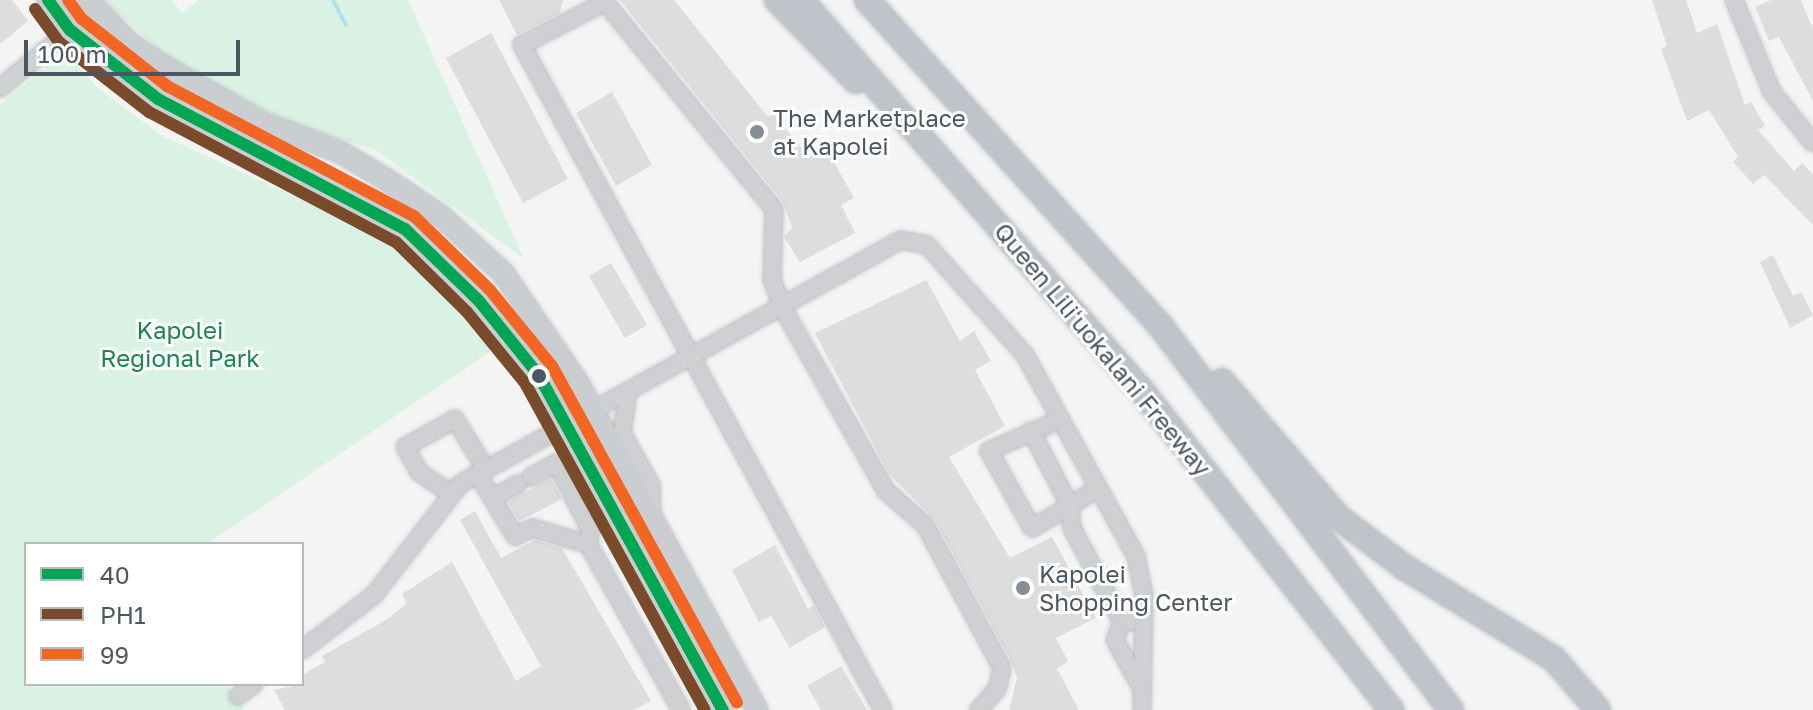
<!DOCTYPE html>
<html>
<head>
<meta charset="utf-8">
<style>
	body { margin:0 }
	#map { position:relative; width:1813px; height:710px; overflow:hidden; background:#f4f4f4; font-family:"Golos Text",sans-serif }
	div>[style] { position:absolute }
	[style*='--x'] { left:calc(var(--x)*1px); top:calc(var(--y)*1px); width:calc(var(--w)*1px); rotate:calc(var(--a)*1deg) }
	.green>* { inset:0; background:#d9f2e3 }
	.stream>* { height:4px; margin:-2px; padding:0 2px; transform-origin:2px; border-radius:2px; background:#aee2f0 }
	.building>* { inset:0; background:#ddddde }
	.roads { filter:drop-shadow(0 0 2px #b9bec3) drop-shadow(0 0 2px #b9bec3) }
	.minor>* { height:16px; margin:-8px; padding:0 8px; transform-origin:8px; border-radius:8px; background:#ced0d2 }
	.major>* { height:20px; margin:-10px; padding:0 10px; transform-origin:10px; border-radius:10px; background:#caced1 }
	.highway>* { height:24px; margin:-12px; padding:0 12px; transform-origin:12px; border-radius:12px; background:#bec4c9 }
	.bus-1>* { height:12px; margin:-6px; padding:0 6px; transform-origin:6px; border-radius:6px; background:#00a651 }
	.bus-2>* { height:12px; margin:-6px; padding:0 6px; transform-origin:6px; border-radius:6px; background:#7a4b2a }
	.bus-3>* { height:12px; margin:-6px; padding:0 6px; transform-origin:6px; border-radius:6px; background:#f26522 }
	.dots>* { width:22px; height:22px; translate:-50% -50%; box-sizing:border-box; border:4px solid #fff; border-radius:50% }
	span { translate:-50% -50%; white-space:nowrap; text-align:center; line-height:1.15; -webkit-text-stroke:6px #fff; paint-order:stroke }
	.poi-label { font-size:24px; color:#4a5661 }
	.left { translate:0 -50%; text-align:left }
	.park-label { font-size:24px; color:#17864f }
	.street-label { font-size:24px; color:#4a5661 }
	.legend { position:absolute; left:24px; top:542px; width:280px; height:144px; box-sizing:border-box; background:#fff; border:2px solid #b7bbc0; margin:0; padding:10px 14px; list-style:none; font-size:24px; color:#4a5661 }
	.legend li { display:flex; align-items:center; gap:16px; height:40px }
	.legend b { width:40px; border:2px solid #b7bbc0 }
	.scale { position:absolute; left:24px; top:40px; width:216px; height:36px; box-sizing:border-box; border:4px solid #4a5661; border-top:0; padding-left:10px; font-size:24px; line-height:28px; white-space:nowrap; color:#4a5661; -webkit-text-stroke:6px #fff; paint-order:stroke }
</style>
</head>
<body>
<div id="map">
	<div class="green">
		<div style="clip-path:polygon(104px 0,171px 0,182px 13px,199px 0,408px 0,524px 259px,376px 150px,302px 127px,221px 89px,165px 55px)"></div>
		<div style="clip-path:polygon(64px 52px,98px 88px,161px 135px,385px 238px,450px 291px,497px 347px,207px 544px,26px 544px,26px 684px,227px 684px,245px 710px,0 710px,0 105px)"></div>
	</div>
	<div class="stream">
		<div style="--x:333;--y:0;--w:28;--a:63"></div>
	</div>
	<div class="building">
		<div style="clip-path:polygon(0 0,12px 0,28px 21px,0 44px)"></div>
		<div style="clip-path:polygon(499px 0,563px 0,560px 13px,517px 35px)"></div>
		<div style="clip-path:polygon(620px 0,674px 0,768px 117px,773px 113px,809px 157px,826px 148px,854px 198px,841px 205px,855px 233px,800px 262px,784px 237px,792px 228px,783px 202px)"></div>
		<div style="clip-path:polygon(1652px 0,1686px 0,1697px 33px,1717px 24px,1745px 105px,1751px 102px,1765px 126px,1758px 130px,1794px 171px,1802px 163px,1813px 174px,1813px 225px,1764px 175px,1753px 184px,1733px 162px,1738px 157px,1709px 110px,1687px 121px,1661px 49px,1667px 46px)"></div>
		<div style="clip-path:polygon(1771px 0,1801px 0,1813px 29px,1813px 101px,1779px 37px,1769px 41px,1755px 7px)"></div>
		<div style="clip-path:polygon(491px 33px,568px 179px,523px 203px,446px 58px)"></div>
		<div style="clip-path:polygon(612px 92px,652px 165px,616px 186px,576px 113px)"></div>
		<div style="clip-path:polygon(1773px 255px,1793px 296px,1801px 292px,1813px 315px,1790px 328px,1760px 262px)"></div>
		<div style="clip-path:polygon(611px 263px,647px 325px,625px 338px,589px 276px)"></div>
		<div style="clip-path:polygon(926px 280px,960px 341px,974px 331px,991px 361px,975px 370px,1005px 426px,949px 457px,1010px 558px,1052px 537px,1096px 618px,1056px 638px,1068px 661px,1057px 669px,1079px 710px,1009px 710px,1017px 678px,1012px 663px,935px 520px,889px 474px,815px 333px)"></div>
		<div style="clip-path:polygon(551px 478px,562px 499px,519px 521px,508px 502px)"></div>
		<div style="clip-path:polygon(475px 511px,501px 558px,535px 540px,562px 548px,651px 701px,634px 710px,285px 710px,274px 690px,302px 684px,302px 675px,325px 662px,322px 656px,389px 618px,407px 603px,402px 594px,452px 562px,516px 681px,541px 666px,460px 520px)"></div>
		<div style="clip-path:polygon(775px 545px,808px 609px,814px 605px,825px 627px,790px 648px,771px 616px,759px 622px,732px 570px)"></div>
		<div style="clip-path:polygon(841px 666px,867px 710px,821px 710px,807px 686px)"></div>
	</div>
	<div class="roads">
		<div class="minor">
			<div style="--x:1734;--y:0;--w:100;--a:67.6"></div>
			<div style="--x:1772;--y:92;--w:65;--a:51.2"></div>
			<div style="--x:0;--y:88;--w:124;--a:-39.7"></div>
			<div style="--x:628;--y:391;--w:42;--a:98.1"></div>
			<div style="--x:622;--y:433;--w:60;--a:60.9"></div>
			<div style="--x:651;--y:485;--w:34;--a:88"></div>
			<div style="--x:1059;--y:420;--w:77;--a:156.1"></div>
			<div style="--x:989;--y:451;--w:88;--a:60.8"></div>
			<div style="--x:1032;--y:528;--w:44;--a:-30.1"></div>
			<div style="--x:1070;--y:506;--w:22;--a:85"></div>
			<div style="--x:1072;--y:528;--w:106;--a:62"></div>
			<div style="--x:1031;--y:431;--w:85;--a:62.5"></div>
			<div style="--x:1070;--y:506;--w:33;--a:-33"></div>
			<div style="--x:477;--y:473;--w:74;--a:58.9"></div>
			<div style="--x:515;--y:536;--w:19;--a:-25"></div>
			<div style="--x:532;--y:528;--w:58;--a:15.9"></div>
			<div style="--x:588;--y:544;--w:190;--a:60.7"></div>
			<div style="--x:531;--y:477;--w:29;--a:-29"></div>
			<div style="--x:556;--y:463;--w:76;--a:62.8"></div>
			<div style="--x:591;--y:531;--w:13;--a:103"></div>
			<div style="--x:450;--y:493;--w:37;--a:-146"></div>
			<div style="--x:419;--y:472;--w:29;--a:-119"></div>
			<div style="--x:405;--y:447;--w:57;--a:-29.2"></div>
			<div style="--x:455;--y:419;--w:57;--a:58.5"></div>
			<div style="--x:493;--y:498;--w:29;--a:-29"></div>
			<div style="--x:1131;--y:621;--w:9;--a:174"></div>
			<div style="--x:1122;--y:622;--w:19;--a:111"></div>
			<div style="--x:1115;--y:640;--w:56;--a:61.1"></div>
			<div style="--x:302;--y:650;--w:91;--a:-37.4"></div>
			<div style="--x:374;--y:595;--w:140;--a:-52.2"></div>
			<div style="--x:460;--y:484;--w:504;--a:-28.96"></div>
			<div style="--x:901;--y:240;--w:26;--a:11"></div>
			<div style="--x:927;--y:245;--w:147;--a:48.3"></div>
			<div style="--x:1025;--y:355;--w:230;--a:61.1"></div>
			<div style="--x:1136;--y:556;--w:41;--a:78.7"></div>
			<div style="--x:1144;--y:596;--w:114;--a:91"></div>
			<div style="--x:238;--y:696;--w:20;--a:-37"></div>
			<div style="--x:883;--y:710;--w:757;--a:-118.5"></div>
			<div style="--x:522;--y:45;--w:93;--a:-27.4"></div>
			<div style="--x:605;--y:2;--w:267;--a:50.8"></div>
			<div style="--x:774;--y:209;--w:70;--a:91.6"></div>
			<div style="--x:772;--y:279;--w:30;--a:70"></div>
			<div style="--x:782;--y:307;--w:211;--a:60.5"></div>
			<div style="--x:886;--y:491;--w:52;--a:41.1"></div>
			<div style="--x:925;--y:525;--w:162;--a:61.7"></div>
			<div style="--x:1002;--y:668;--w:22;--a:103"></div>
			<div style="--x:997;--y:689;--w:28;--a:131"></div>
		</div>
		<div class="major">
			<div style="--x:48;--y:0;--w:37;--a:54"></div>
			<div style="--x:70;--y:30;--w:112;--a:38.1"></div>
			<div style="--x:158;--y:99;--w:279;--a:27.8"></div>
			<div style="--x:405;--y:229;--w:103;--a:44.2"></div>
			<div style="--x:479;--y:301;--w:94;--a:51.1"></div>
			<div style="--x:538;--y:374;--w:384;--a:61.2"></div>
			<div style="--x:88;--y:0;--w:59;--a:46.4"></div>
			<div style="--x:129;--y:43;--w:47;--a:33.7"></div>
			<div style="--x:168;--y:69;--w:110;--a:29.4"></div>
			<div style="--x:264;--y:123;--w:81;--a:20.9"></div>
			<div style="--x:340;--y:152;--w:55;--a:30.8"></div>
			<div style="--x:387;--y:180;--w:65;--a:33.7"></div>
			<div style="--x:441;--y:216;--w:84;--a:42.6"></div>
			<div style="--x:503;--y:273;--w:133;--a:55.7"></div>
			<div style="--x:578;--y:383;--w:373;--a:61.3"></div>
		</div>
		<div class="highway">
			<div style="--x:777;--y:0;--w:113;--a:45.7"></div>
			<div style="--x:801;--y:0;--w:519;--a:48.91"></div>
			<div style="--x:1142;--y:391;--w:405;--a:52"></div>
			<div style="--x:867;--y:0;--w:436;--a:48"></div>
			<div style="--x:1159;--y:324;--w:484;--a:52.9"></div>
			<div style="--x:1222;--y:381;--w:179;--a:49.5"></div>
			<div style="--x:1338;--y:517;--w:83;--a:37.1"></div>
			<div style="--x:1404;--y:567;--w:176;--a:31.5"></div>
			<div style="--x:1554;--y:659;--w:67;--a:49.2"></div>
		</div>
	</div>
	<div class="bus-1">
		<div style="--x:48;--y:0;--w:37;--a:54"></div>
		<div style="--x:70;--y:30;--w:112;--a:38.1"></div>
		<div style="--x:158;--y:99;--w:279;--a:27.8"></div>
		<div style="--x:405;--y:229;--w:103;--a:44.2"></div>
		<div style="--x:479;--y:301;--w:94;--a:51.1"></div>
		<div style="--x:538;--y:374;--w:384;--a:61.2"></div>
	</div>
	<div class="bus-2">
		<div style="--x:35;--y:9;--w:41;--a:54"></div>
		<div style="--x:59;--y:42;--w:114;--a:37.9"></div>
		<div style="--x:149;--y:112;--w:279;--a:27.8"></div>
		<div style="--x:396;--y:242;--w:100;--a:44.6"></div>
		<div style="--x:467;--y:312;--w:92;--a:50.8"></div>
		<div style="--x:525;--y:383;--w:373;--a:61.2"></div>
	</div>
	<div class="bus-3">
		<div style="--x:68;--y:0;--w:24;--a:54"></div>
		<div style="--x:82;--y:19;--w:108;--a:38.2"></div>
		<div style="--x:167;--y:86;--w:279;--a:27.8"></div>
		<div style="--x:414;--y:216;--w:106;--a:44.2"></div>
		<div style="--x:490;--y:290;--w:98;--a:50.8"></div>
		<div style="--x:552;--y:366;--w:384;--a:61.2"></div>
	</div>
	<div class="dots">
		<div style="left:757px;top:132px;background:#868d94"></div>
		<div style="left:539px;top:376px;background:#4a5661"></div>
		<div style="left:1023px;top:588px;background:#868d94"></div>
	</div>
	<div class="poi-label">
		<span class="left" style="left:773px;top:132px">The Marketplace<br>at Kapolei</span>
		<span class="left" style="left:1039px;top:588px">Kapolei<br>Shopping Center</span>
	</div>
	<div class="park-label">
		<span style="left:180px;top:344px">Kapolei<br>Regional Park</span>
	</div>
	<div class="street-label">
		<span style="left:1103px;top:349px;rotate:50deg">Queen Liliʻuokalani Freeway</span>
	</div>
	<ul class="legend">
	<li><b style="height:10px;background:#00a651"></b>40</li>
	<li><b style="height:10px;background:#7a4b2a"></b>PH1</li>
	<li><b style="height:10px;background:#f26522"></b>99</li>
	</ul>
	<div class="scale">100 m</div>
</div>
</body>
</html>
